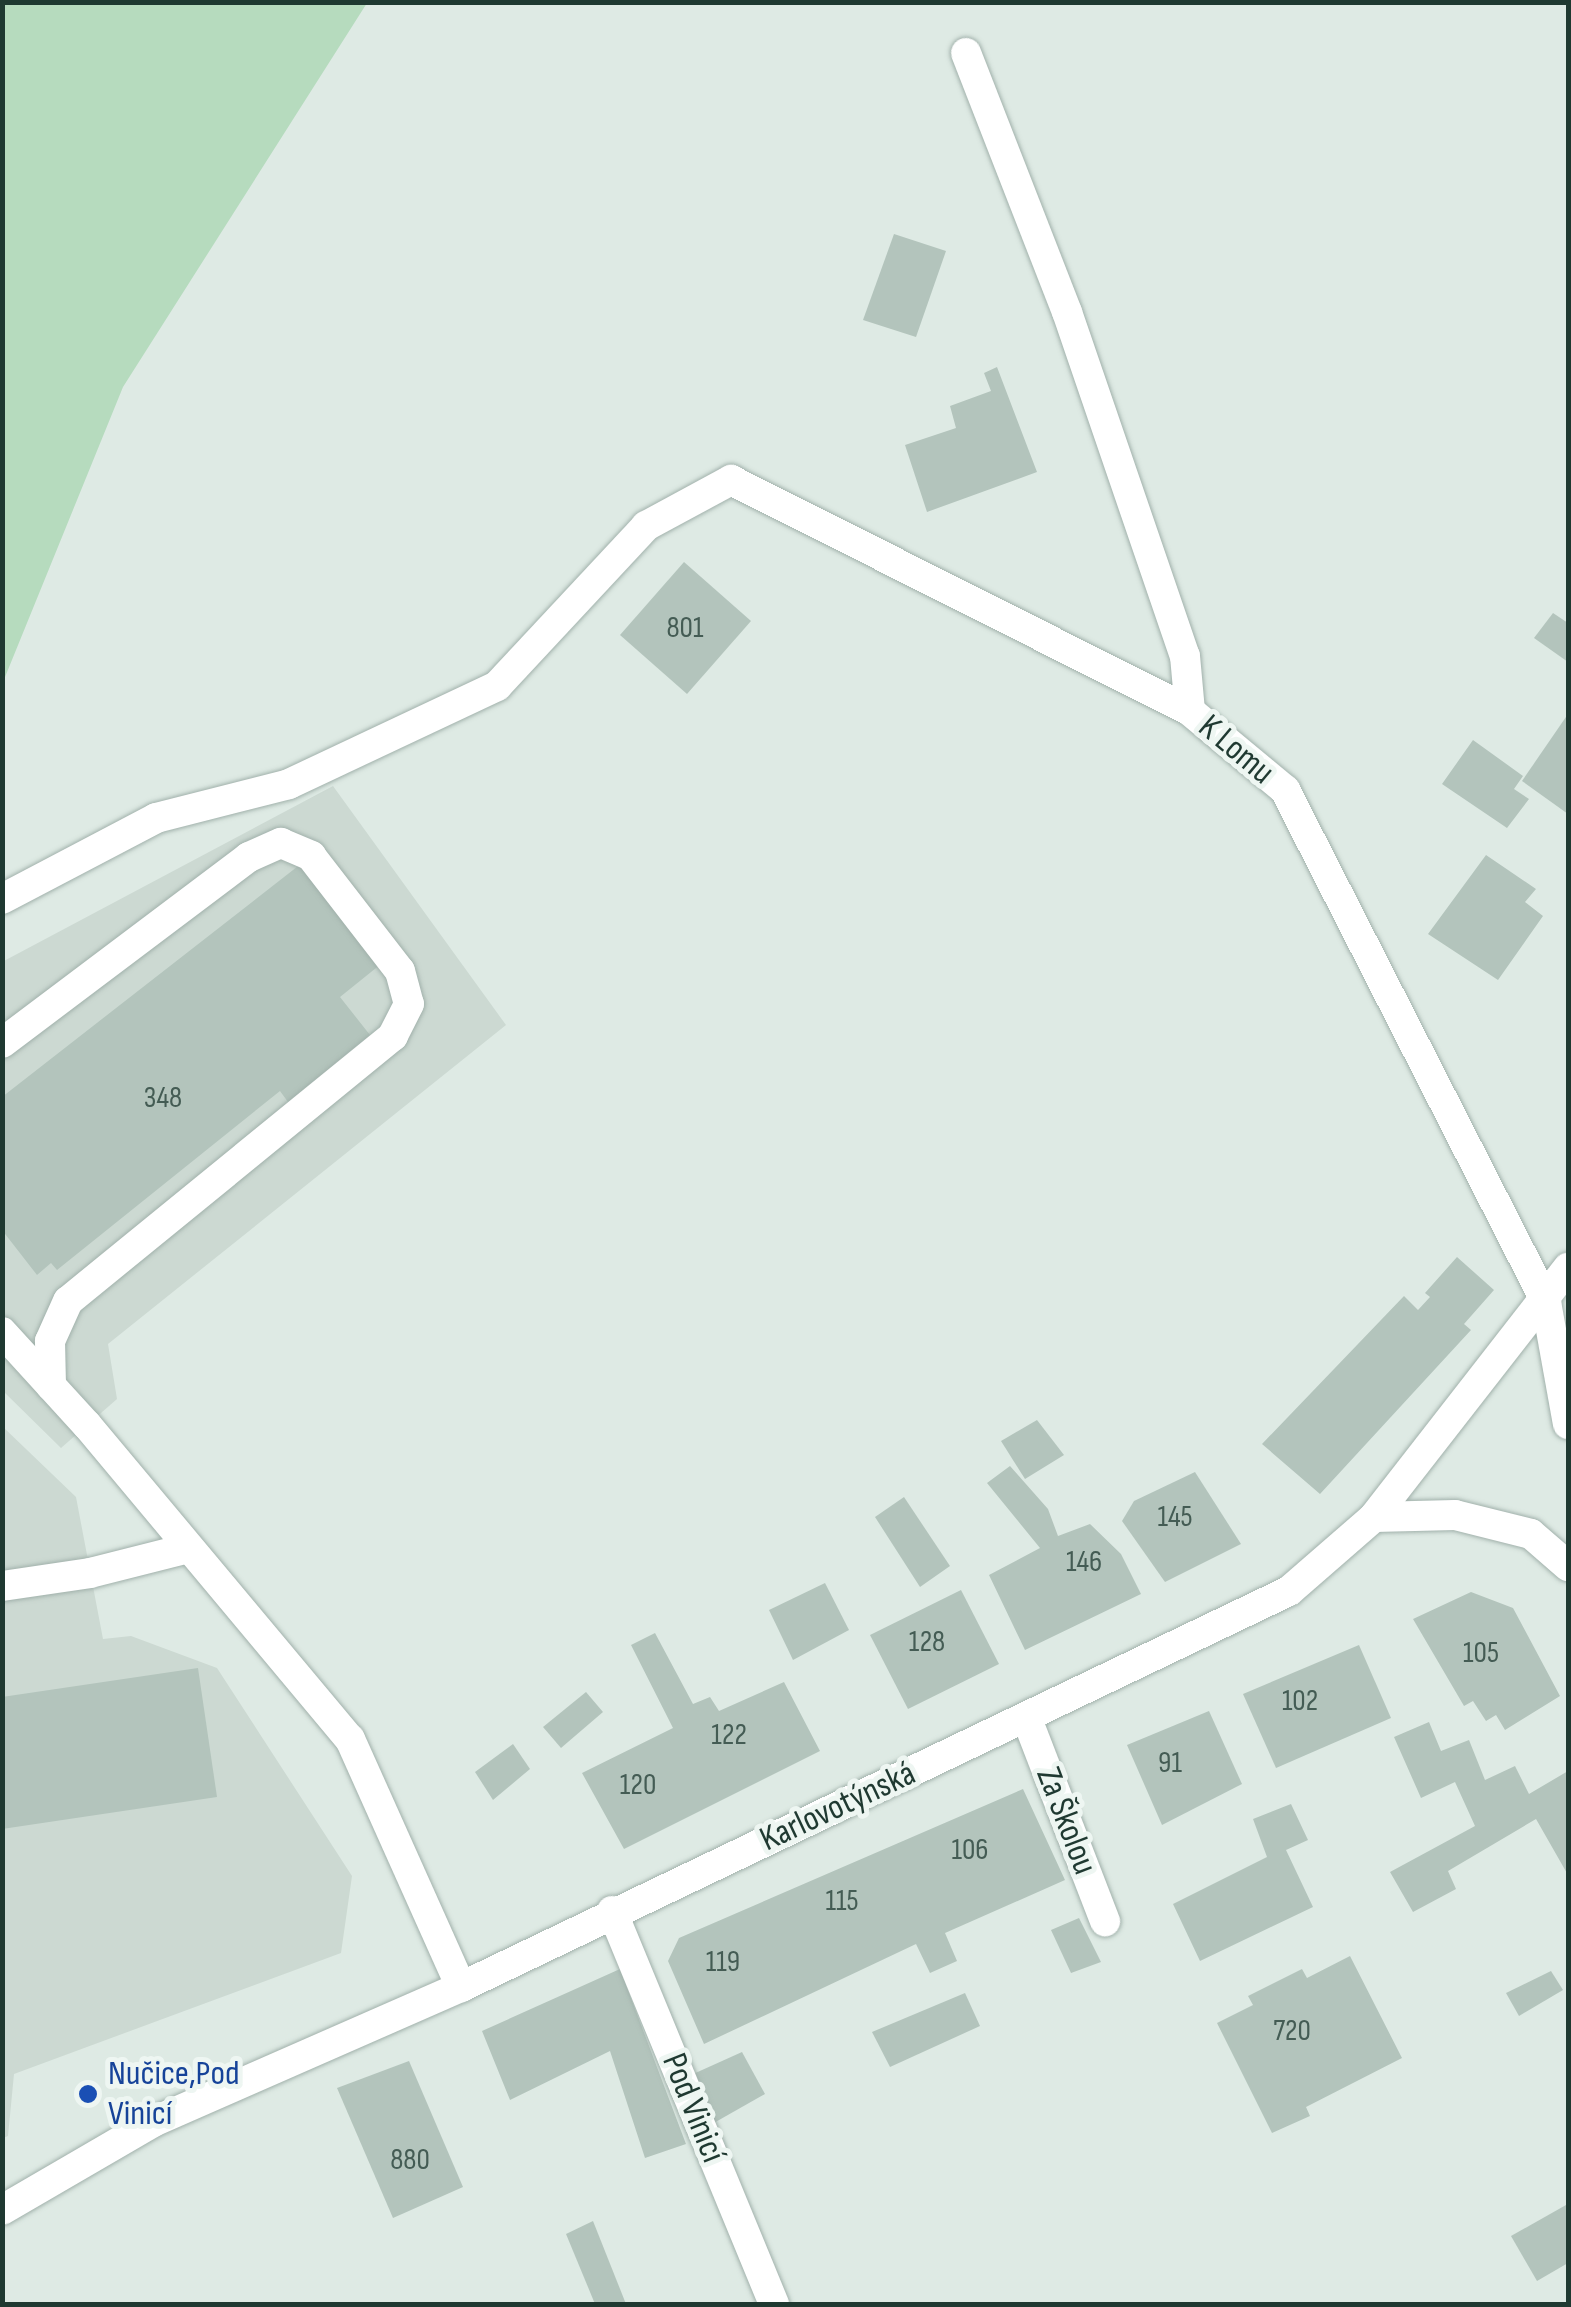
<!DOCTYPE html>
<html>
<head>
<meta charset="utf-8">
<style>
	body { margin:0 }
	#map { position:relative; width:1571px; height:2307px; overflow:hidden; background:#deeae4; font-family:"Sofia Sans Condensed",sans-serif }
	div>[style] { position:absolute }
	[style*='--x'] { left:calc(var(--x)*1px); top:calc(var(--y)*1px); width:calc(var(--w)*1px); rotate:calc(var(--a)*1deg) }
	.built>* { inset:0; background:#ccd9d2 }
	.green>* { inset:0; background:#b6dbbe }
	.building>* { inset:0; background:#b3c4bc }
	.roads { filter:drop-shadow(0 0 2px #a1b1ab) drop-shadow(0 0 2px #a1b1ab) }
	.lane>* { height:30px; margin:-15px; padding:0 15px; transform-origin:15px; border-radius:15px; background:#fff }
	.street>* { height:30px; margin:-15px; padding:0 15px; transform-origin:15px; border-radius:15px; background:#fff }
	.secondary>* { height:30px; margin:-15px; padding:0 15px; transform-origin:15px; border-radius:15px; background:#fff }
	.dots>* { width:28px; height:28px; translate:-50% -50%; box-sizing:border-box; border:5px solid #eef6f2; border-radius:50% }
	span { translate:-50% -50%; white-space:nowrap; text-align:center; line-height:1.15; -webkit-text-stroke:10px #eef6f2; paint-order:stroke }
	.number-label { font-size:30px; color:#445c54 }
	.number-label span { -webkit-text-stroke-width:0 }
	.street-label { font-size:35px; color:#1f3931 }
	.transit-label { font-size:35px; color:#164399 }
	.left { translate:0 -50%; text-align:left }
	.frame { position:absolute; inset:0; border:5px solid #1f3931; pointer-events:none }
</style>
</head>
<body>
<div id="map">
	<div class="built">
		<div style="clip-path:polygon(333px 786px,506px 1025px,108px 1344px,117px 1399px,61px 1448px,3px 1391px,2px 962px)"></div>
		<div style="clip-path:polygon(2px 1426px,76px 1497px,103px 1639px,131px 1636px,217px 1668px,352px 1876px,341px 1953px,14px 2074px,8px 2136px,3px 2138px)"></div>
	</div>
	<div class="green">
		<div style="clip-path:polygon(3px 2px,367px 3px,123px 387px,3px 682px)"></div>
	</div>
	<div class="building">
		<div style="clip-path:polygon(894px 234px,946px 251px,916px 337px,863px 320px)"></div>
		<div style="clip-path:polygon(997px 367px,1037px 472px,927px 512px,905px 445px,956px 428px,950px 406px,991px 391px,984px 373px)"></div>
		<div style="clip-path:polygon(684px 562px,751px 621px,687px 694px,620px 635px)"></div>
		<div style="clip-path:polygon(1553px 613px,1568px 623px,1568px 662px,1534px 638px)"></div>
		<div style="clip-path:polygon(1568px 714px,1568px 814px,1522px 781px)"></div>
		<div style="clip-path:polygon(1473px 740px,1523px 776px,1514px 789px,1529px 799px,1507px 828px,1442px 784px)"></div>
		<div style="clip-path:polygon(1486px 855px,1536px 889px,1525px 902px,1543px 916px,1498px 980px,1428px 934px)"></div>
		<div style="clip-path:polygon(302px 863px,381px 964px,340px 997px,370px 1035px,288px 1102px,280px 1091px,57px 1270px,51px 1263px,37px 1275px,2px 1230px,2px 1097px)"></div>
		<div style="clip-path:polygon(1457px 1257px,1494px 1290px,1464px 1324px,1471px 1330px,1320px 1494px,1262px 1444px,1404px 1296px,1418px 1310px,1430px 1297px,1425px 1293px)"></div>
		<div style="clip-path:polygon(1037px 1420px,1064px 1455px,1025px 1479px,1001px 1441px)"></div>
		<div style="clip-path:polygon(1010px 1466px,1048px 1509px,1058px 1536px,1090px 1524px,1121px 1554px,1141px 1594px,1025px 1650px,989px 1575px,1040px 1548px,987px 1483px)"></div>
		<div style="clip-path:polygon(1195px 1472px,1241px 1544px,1165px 1582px,1122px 1521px,1134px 1501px)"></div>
		<div style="clip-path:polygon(904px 1497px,950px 1566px,920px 1587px,875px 1517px)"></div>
		<div style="clip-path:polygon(825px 1583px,849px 1630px,793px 1660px,769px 1610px)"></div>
		<div style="clip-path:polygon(961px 1590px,999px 1664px,908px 1709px,870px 1635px)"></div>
		<div style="clip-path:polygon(1471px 1592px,1513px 1608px,1560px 1696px,1505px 1730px,1496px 1715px,1486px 1721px,1473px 1701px,1464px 1706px,1413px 1619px)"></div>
		<div style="clip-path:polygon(655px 1633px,693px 1704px,710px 1697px,719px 1711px,784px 1682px,820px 1751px,624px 1849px,582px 1773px,673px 1728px,631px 1645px)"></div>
		<div style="clip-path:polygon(1359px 1645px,1391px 1718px,1276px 1768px,1243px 1694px)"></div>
		<div style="clip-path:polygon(198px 1668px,217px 1797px,2px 1829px,2px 1697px)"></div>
		<div style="clip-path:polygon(586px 1692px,603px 1712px,561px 1748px,543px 1727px)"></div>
		<div style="clip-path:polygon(1209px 1711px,1242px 1784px,1162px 1825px,1127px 1745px)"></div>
		<div style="clip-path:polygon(1429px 1722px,1441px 1751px,1469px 1740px,1485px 1780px,1515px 1766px,1529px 1794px,1568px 1771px,1568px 1875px,1536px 1819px,1448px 1871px,1456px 1889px,1413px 1912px,1390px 1872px,1475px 1826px,1455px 1782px,1421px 1798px,1394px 1737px)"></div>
		<div style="clip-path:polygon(513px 1744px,530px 1769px,493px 1800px,475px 1772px)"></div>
		<div style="clip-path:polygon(1023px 1789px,1065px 1880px,945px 1933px,957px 1961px,930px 1973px,916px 1944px,704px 2044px,668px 1961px,679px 1938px)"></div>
		<div style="clip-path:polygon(1291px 1804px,1308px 1840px,1286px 1850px,1313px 1907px,1200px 1961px,1173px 1904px,1267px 1857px,1253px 1819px)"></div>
		<div style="clip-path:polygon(1079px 1918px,1101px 1962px,1071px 1973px,1051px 1930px)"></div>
		<div style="clip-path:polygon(1350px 1956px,1402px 2058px,1306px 2107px,1310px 2116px,1272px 2133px,1217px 2023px,1253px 2005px,1248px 1996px,1302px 1969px,1307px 1978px)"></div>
		<div style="clip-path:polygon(620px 1969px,686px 2144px,645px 2158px,610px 2051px,510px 2100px,482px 2031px)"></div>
		<div style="clip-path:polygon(1551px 1971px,1563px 1990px,1519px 2016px,1506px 1993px)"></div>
		<div style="clip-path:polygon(965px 1993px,980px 2026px,890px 2067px,872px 2032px)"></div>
		<div style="clip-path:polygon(742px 2052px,765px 2094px,712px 2124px,691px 2075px)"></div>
		<div style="clip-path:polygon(409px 2061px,463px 2187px,393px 2218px,337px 2088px)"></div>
		<div style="clip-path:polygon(1566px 2205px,1568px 2263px,1537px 2281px,1511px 2236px)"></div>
		<div style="clip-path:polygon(593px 2221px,626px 2304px,595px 2304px,566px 2234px)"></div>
	</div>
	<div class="roads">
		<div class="lane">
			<div style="--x:2;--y:1043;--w:309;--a:-37"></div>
			<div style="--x:249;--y:857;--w:35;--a:-24"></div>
			<div style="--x:281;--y:843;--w:33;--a:23"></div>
			<div style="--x:311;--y:856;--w:145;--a:52.3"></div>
			<div style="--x:400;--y:971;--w:34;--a:75"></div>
			<div style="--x:409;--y:1004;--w:36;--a:117"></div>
			<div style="--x:393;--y:1036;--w:419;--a:140.8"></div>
			<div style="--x:68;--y:1301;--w:44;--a:114.2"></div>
			<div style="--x:50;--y:1341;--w:45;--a:88.7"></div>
			<div style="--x:2;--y:1332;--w:126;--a:47.6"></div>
			<div style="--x:2;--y:1586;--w:89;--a:-8.4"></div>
			<div style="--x:1027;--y:1719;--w:217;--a:68.9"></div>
		</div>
		<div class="street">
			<div style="--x:966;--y:53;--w:278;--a:68.7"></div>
			<div style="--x:1067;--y:312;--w:364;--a:71.1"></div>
			<div style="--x:1185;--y:656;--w:55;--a:84.8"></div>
			<div style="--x:2;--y:899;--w:174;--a:-27.7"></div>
			<div style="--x:156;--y:818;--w:137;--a:-14.3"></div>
			<div style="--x:289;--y:784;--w:230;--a:-25.2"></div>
			<div style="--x:497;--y:686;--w:219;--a:-47"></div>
			<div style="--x:646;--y:526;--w:97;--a:-28.4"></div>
			<div style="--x:731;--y:480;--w:514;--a:26.71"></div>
			<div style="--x:1190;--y:711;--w:124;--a:39.7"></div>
			<div style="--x:1285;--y:790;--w:575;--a:62.99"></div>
			<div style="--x:87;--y:1425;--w:410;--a:50.1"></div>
			<div style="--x:350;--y:1739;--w:272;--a:65.9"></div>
			<div style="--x:90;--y:1573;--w:102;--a:-14.2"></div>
			<div style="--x:612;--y:1911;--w:425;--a:67.6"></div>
		</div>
		<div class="secondary">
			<div style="--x:1546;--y:1302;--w:124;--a:79.8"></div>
			<div style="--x:1374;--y:1517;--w:81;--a:-1.4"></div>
			<div style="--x:1455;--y:1515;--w:78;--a:14"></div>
			<div style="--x:1531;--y:1534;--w:49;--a:40.9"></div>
			<div style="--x:2;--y:2210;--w:175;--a:-30.2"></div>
			<div style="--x:153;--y:2122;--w:336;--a:-23.7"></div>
			<div style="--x:461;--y:1987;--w:918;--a:-25.56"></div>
			<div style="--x:1289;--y:1591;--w:113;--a:-41"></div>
			<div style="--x:1374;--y:1517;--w:316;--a:-52.1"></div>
		</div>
	</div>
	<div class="dots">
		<div style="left:88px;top:2094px;background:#1a4fb4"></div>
	</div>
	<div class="number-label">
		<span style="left:685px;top:628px">801</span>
		<span style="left:163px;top:1098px">348</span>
		<span style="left:1175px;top:1517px">145</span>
		<span style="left:1084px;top:1562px">146</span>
		<span style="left:927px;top:1642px">128</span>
		<span style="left:1481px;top:1653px">105</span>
		<span style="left:1300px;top:1701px">102</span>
		<span style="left:729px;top:1735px">122</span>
		<span style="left:1170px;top:1763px">91</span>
		<span style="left:638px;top:1785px">120</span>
		<span style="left:970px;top:1850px">106</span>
		<span style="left:842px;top:1901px">115</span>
		<span style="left:723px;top:1962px">119</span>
		<span style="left:1292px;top:2031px">720</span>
		<span style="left:410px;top:2160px">880</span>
	</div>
	<div class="street-label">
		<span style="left:1236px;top:750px;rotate:40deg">K Lomu</span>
		<span style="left:838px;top:1807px;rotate:-25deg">Karlovotýnská</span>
		<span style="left:1066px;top:1821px;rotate:69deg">Za Školou</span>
		<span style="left:693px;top:2108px;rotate:68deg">Pod Vinicí</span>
	</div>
	<div class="transit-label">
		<span class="left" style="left:108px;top:2094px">Nučice,Pod<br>Vinicí</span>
	</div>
	<div class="frame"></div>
</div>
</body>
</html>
